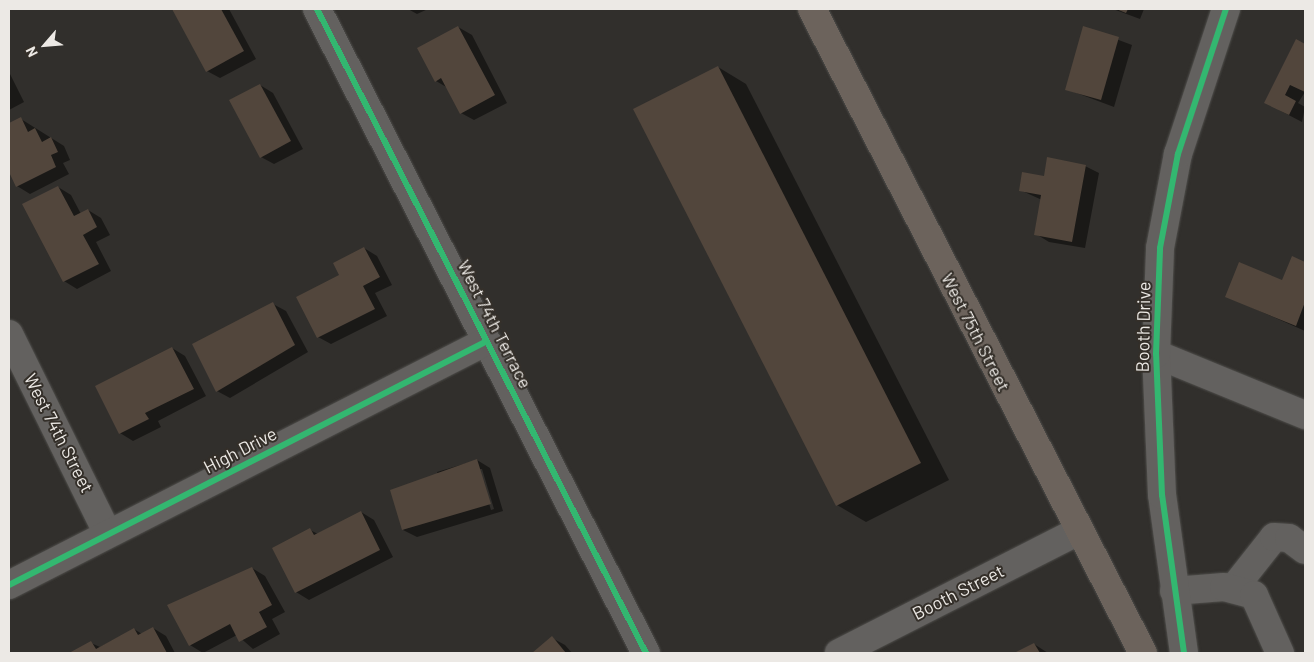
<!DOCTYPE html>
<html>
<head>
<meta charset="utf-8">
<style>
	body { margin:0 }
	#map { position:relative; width:1314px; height:662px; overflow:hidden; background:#312f2c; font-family:Barlow,sans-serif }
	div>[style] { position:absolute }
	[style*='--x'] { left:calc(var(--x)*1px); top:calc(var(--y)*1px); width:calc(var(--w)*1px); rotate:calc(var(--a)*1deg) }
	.shadow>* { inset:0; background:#0007 }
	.building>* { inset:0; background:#52463c }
	.roads { filter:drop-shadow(0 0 1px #4f4e4b) drop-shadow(0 0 1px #4f4e4b) }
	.minor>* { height:28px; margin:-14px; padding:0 14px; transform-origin:14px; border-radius:14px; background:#63615f }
	.major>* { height:28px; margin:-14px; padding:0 14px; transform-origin:14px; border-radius:14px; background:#6c635c }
	.cycleway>* { height:6px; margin:-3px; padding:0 3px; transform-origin:3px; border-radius:3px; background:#33b770 }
	span { translate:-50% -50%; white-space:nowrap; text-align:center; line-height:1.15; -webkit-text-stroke:4px #342f29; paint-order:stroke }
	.street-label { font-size:18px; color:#ece9e5 }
	.frame { position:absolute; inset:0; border:10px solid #ece9e5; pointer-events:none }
	.north { position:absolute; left:20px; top:20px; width:50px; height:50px; -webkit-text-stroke:4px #342f29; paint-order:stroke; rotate:243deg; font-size:14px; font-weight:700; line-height:20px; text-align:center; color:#ece9e5 }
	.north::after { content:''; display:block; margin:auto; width:18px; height:22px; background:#ece9e5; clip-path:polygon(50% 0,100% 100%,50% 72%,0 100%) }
</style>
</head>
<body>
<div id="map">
	<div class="shadow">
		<div style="clip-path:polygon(174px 9px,229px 9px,256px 59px,220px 78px,207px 71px)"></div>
		<div style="clip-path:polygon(408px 9px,428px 9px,417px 14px)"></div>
		<div style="clip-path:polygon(1113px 9px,1144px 9px,1140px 19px)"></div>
		<div style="clip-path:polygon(458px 27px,472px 35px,507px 103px,474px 120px,461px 113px,448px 88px,436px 81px)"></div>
		<div style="clip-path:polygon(1084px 27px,1132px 45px,1114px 107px,1066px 89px)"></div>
		<div style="clip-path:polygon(1297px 41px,1305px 46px,1305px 92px,1298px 103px,1305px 107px,1302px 122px,1279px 110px)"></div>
		<div style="clip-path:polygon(718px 67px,746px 84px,949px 480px,866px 522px,837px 505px)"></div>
		<div style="clip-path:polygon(9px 72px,24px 102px,9px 110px)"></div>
		<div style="clip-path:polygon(260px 85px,273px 93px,303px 149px,274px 164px,261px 157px)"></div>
		<div style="clip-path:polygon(21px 119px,64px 146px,70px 160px,63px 163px,69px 174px,30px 194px,17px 186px,9px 169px,9px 125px)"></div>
		<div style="clip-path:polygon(1085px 166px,1099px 173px,1085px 248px,1049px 242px,1036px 234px,1042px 200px,1020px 190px,1045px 177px)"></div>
		<div style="clip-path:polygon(58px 187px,71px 195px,81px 214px,88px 210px,101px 218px,110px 235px,96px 242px,111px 271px,77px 289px,64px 281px)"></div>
		<div style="clip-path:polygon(364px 248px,377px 256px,392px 285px,375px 293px,387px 316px,331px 344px,318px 337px,340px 275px)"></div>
		<div style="clip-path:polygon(1293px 258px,1305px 263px,1305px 331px,1226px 296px,1283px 282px)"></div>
		<div style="clip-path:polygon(273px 304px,286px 311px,308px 352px,230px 398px,217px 391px)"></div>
		<div style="clip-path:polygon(172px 348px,185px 356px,206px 396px,158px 421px,161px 427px,133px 441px,120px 433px)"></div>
		<div style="clip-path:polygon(evenodd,477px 460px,490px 468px,503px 511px,417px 537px,403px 530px,439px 477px,437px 472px,477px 460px,479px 469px,482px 469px,494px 509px,491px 510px,479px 469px)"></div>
		<div style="clip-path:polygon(361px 512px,374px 520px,393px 557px,309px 600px,296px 592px,310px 530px,318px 534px)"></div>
		<div style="clip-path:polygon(252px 568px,265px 576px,285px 612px,272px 619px,280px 634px,253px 649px,237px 635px,203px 653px,190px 645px)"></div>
		<div style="clip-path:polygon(153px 628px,166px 636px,175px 653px,72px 653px,91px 643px,100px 647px,134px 629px,142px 634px)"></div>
		<div style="clip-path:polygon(552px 638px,565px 645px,572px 653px,534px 653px)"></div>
		<div style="clip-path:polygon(1034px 644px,1048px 653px,1017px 653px)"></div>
	</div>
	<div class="building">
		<div style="clip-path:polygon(172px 9px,221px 9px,244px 51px,206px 72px)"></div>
		<div style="clip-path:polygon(1116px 9px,1128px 9px,1126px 13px)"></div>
		<div style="clip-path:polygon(458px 26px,495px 95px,460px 114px,441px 78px,435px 82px,417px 48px)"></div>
		<div style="clip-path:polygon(1083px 26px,1119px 37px,1101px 100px,1065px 90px)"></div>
		<div style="clip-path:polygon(1296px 39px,1305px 44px,1305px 92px,1290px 85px,1285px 95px,1296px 101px,1289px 115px,1264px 103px)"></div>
		<div style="clip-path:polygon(718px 66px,921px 463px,836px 506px,633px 109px)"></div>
		<div style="clip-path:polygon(260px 84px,291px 141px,260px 158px,229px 100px)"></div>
		<div style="clip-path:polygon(21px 117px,28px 132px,35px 128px,42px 142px,51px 137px,58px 152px,51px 155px,56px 167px,16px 187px,9px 172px,9px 123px)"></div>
		<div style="clip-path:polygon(1047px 157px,1086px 165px,1072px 242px,1034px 235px,1041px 195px,1019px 191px,1022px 172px,1044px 176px)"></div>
		<div style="clip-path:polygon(58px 186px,74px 216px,88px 209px,97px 227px,83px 235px,99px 264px,63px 282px,22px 204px)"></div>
		<div style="clip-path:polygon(364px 247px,380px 277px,363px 286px,375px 309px,317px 338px,296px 297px,339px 275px,333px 263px)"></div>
		<div style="clip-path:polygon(1292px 256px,1305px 262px,1305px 302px,1296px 326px,1225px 297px,1239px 262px,1282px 280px)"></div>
		<div style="clip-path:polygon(273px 302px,295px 345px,216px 392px,192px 344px)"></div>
		<div style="clip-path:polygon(172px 347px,194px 389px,145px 413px,149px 419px,119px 434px,95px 386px)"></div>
		<div style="clip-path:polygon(477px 459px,491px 504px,402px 530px,390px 490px)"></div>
		<div style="clip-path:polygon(361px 511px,380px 550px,295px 593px,272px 548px,310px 528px,314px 535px)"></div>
		<div style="clip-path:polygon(252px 567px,272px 605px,259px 612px,267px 627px,239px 642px,230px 624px,189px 646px,167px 605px)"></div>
		<div style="clip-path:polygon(153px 627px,167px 653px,69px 653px,91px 641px,96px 649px,134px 628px,138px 635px)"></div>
		<div style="clip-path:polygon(552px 636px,566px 653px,532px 653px)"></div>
		<div style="clip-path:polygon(1034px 643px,1040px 653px,1014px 653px)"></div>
	</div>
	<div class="roads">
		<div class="minor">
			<div style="--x:317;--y:9;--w:723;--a:62.94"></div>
			<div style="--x:9;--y:334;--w:221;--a:63.7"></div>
			<div style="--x:1156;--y:354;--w:161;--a:22.3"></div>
			<div style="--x:9;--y:585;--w:534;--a:-27.04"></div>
			<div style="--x:1233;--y:589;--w:66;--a:-51.7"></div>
			<div style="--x:1274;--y:537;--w:15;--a:4"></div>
			<div style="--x:1289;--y:538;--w:20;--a:37"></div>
			<div style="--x:1174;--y:591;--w:50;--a:-4.6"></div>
			<div style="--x:1224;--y:587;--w:31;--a:15"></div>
			<div style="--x:1254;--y:595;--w:64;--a:65.9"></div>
			<div style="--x:839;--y:653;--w:268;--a:-27"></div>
			<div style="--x:1184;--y:653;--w:160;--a:-97.9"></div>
			<div style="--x:1162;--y:495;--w:141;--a:-92.4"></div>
			<div style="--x:1156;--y:354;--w:106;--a:-87.8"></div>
			<div style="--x:1160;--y:248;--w:96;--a:-79.2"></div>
			<div style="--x:1178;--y:154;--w:153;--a:-71.7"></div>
		</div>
		<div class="major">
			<div style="--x:812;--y:9;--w:724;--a:62.8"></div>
		</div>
	</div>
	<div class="cycleway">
		<div style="--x:317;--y:9;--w:723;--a:62.94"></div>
		<div style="--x:9;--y:585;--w:534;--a:-27.04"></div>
		<div style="--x:1184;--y:653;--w:160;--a:-97.9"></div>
		<div style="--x:1162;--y:495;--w:141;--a:-92.4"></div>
		<div style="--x:1156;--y:354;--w:106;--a:-87.8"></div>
		<div style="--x:1160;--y:248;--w:96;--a:-79.2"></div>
		<div style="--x:1178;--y:154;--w:153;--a:-71.7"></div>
	</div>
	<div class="street-label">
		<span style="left:495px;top:324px;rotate:63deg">West 74th Terrace</span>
		<span style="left:1143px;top:327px;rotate:-89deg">Booth Drive</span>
		<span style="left:976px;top:332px;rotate:63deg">West 75th Street</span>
		<span style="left:59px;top:433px;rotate:63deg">West 74th Street</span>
		<span style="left:240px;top:450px;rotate:-27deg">High Drive</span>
		<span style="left:958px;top:592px;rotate:-27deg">Booth Street</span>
	</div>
	<div class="frame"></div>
	<div class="north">N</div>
</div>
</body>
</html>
